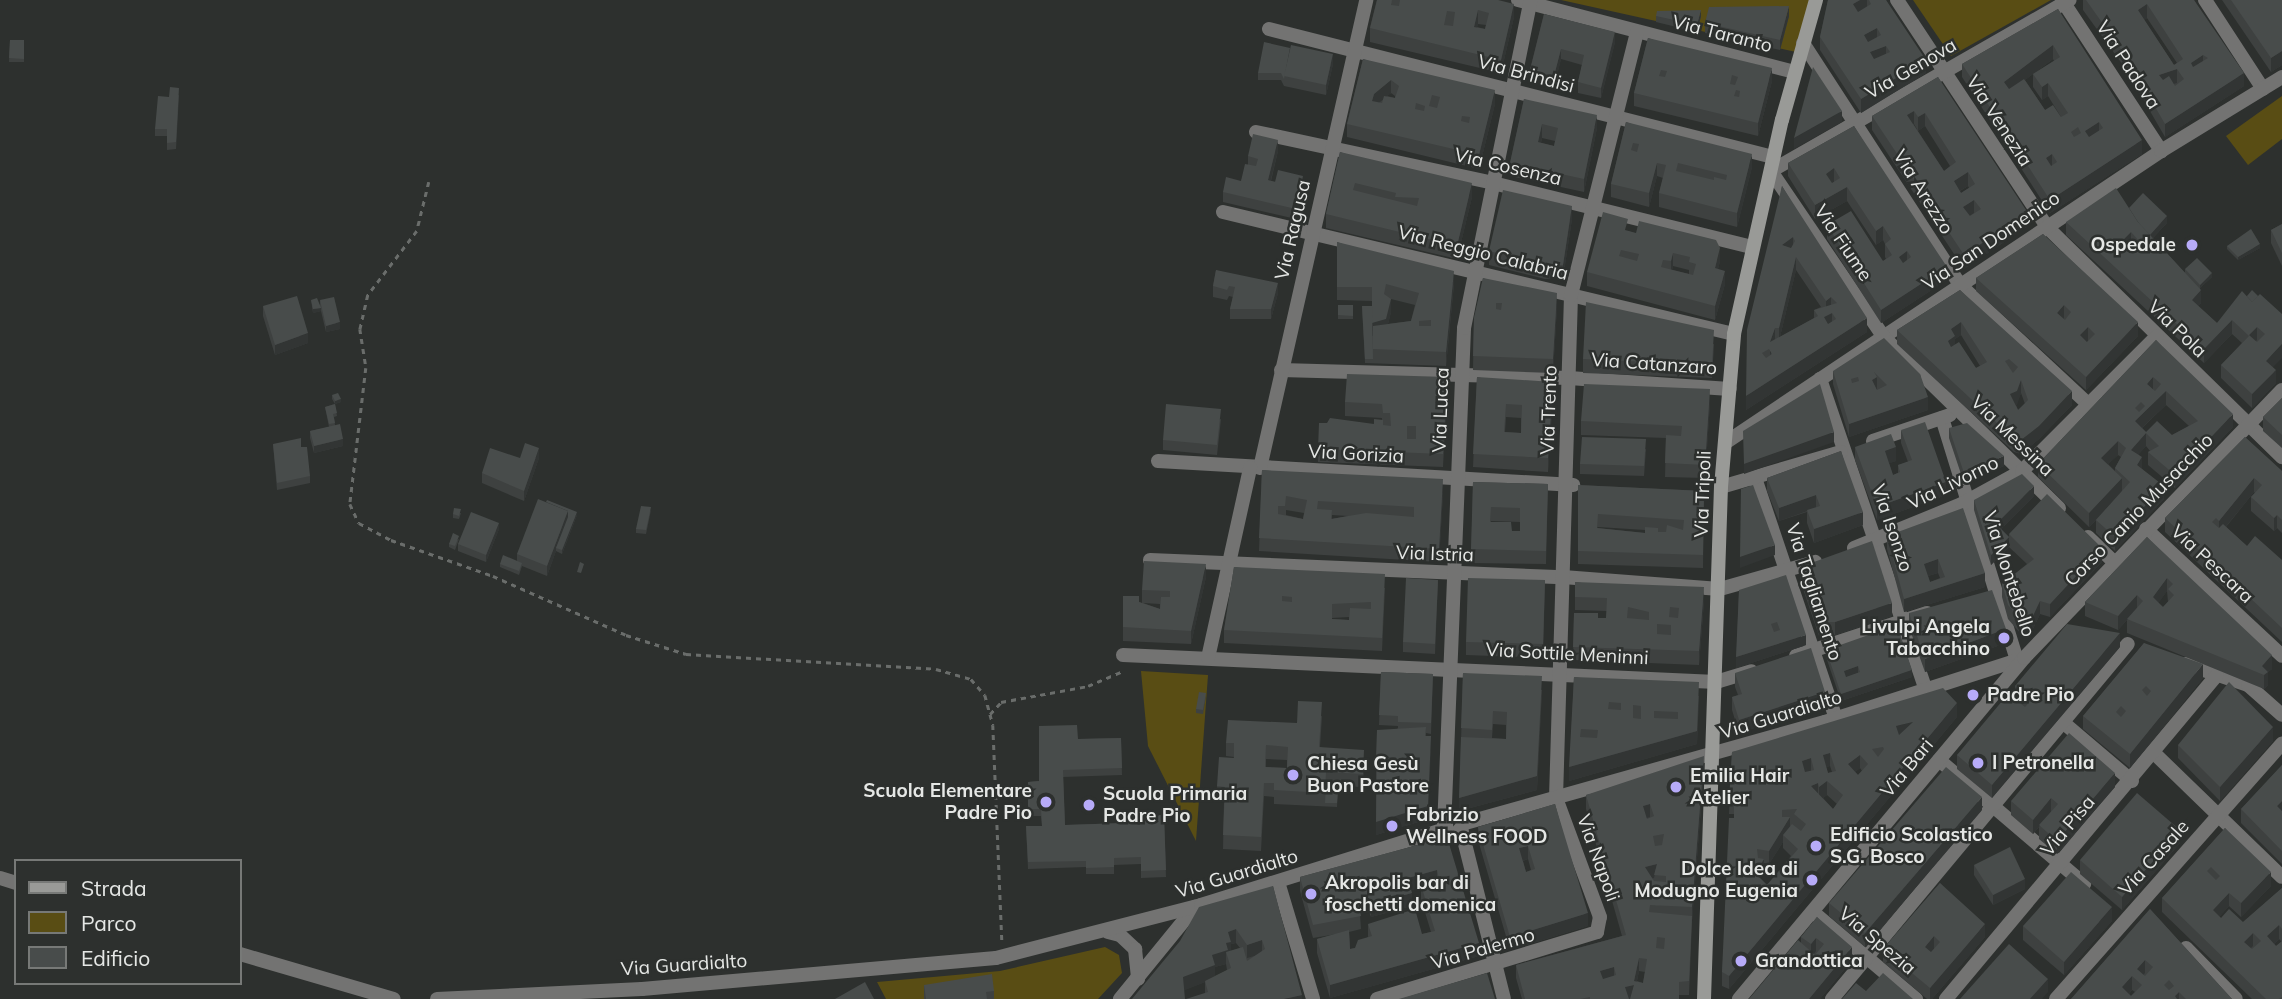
<!DOCTYPE html>
<html>
<head>
<meta charset="utf-8">
<style>
	body { margin:0 }
	#map { position:relative; width:2282px; height:999px; overflow:hidden; background:#2d302e; font-family:Mulish,sans-serif }
	div>[style] { position:absolute }
	[style*='--x'] { left:calc(var(--x)*1px); top:calc(var(--y)*1px); width:calc(var(--w)*1px); rotate:calc(var(--a)*1deg) }
	.green>* { inset:0; background:#594d14 }
	.path>* { height:2.5px; margin-top:-1.25px; transform-origin:0; background:repeating-linear-gradient(90deg,#6a6d6b 0 5px,transparent 0 10px) }
	.minor>* { height:14px; margin:-7px; padding:0 7px; transform-origin:7px; border-radius:7px; background:#737372 }
	.tertiary>* { height:14px; margin:-7px; padding:0 7px; transform-origin:7px; border-radius:7px; background:#737372 }
	.secondary>* { height:14px; margin:-7px; padding:0 7px; transform-origin:7px; border-radius:7px; background:#999a97 }
	.wall>* { inset:0; background:#3e4140 }
	.shaded-wall>* { inset:0; background:#323534 }
	.building>* { inset:0; background:#484c4b }
	.dots>* { width:19px; height:19px; translate:-50% -50%; box-sizing:border-box; border:4px solid #2d302e; border-radius:50% }
	span { translate:-50% -50%; white-space:nowrap; text-align:center; line-height:1.15; -webkit-text-stroke:5px #2d302e; paint-order:stroke }
	.street-label { font-size:19px; color:#e5e7e5 }
	.poi-label { font-size:19px; color:#e5e7e5; font-weight:700 }
	.right { translate:-100% -50%; text-align:right }
	.left { translate:0 -50%; text-align:left }
	.legend { position:absolute; left:14px; top:859px; width:228px; height:126px; box-sizing:border-box; background:#2d302e; border:2px solid #777977; margin:0; padding:9px 12px; list-style:none; font-size:21px; color:#e5e7e5 }
	.legend li { display:flex; align-items:center; gap:14px; height:35px }
	.legend b { width:35px; border:2px solid #777977 }
</style>
</head>
<body>
<div id="map">
	<div class="green">
		<div style="clip-path:polygon(1561px 0,1810px 0,1796px 52px)"></div>
		<div style="clip-path:polygon(1913px 0,2051px 0,1951px 56px)"></div>
		<div style="clip-path:polygon(2282px 96px,2282px 139px,2248px 165px,2226px 136px)"></div>
		<div style="clip-path:polygon(1141px 671px,1208px 675px,1196px 841px,1148px 746px)"></div>
		<div style="clip-path:polygon(1105px 947px,1119px 955px,1122px 973px,1098px 999px,886px 999px,877px 982px,1000px 971px)"></div>
	</div>
	<div class="path">
		<div style="--x:429;--y:182;--w:50;--a:103.8"></div>
		<div style="--x:417;--y:231;--w:81;--a:127.4"></div>
		<div style="--x:368;--y:295;--w:35;--a:103"></div>
		<div style="--x:360;--y:329;--w:39;--a:81"></div>
		<div style="--x:366;--y:368;--w:137;--a:96.7"></div>
		<div style="--x:350;--y:504;--w:21;--a:65"></div>
		<div style="--x:359;--y:523;--w:36;--a:28"></div>
		<div style="--x:391;--y:540;--w:108;--a:19.4"></div>
		<div style="--x:493;--y:576;--w:145;--a:23.9"></div>
		<div style="--x:626;--y:635;--w:63;--a:17.6"></div>
		<div style="--x:686;--y:654;--w:250;--a:3.4"></div>
		<div style="--x:936;--y:669;--w:36;--a:16"></div>
		<div style="--x:971;--y:679;--w:21;--a:49"></div>
		<div style="--x:985;--y:695;--w:31;--a:75"></div>
		<div style="--x:993;--y:725;--w:217;--a:87.6"></div>
		<div style="--x:990;--y:714;--w:16;--a:-47"></div>
		<div style="--x:1001;--y:702;--w:88;--a:-10.4"></div>
		<div style="--x:1088;--y:686;--w:39;--a:-23"></div>
	</div>
	<div class="minor">
		<div style="--x:1518;--y:0;--w:286;--a:14.6"></div>
		<div style="--x:1897;--y:0;--w:272;--a:56.5"></div>
		<div style="--x:2047;--y:227;--w:329;--a:44.4"></div>
		<div style="--x:2062;--y:0;--w:181;--a:56.7"></div>
		<div style="--x:2205;--y:0;--w:106;--a:56.9"></div>
		<div style="--x:1269;--y:29;--w:520;--a:14.25"></div>
		<div style="--x:1803;--y:43;--w:288;--a:57"></div>
		<div style="--x:1960;--y:285;--w:175;--a:42.9"></div>
		<div style="--x:1256;--y:132;--w:242;--a:12.1"></div>
		<div style="--x:1493;--y:183;--w:266;--a:13.9"></div>
		<div style="--x:1223;--y:212;--w:525;--a:13.43"></div>
		<div style="--x:1281;--y:370;--w:288;--a:1.6"></div>
		<div style="--x:1569;--y:378;--w:161;--a:3.9"></div>
		<div style="--x:1820;--y:379;--w:329;--a:71.2"></div>
		<div style="--x:1942;--y:418;--w:253;--a:72.8"></div>
		<div style="--x:1873;--y:441;--w:81;--a:-18.7"></div>
		<div style="--x:1725;--y:443;--w:525;--a:-33.81"></div>
		<div style="--x:2161;--y:151;--w:142;--a:-31.4"></div>
		<div style="--x:1158;--y:461;--w:416;--a:3.3"></div>
		<div style="--x:1260;--y:468;--w:480;--a:-77.2"></div>
		<div style="--x:1755;--y:478;--w:254;--a:71.4"></div>
		<div style="--x:1721;--y:487;--w:125;--a:-16.3"></div>
		<div style="--x:2059;--y:508;--w:246;--a:-135.7"></div>
		<div style="--x:1883;--y:336;--w:199;--a:-124.2"></div>
		<div style="--x:1771;--y:171;--w:344;--a:-29.8"></div>
		<div style="--x:2146;--y:529;--w:186;--a:43"></div>
		<div style="--x:2088;--y:537;--w:36;--a:44"></div>
		<div style="--x:1854;--y:548;--w:117;--a:-22.2"></div>
		<div style="--x:1962;--y:504;--w:68;--a:-28.8"></div>
		<div style="--x:2022;--y:471;--w:191;--a:-45"></div>
		<div style="--x:1150;--y:560;--w:413;--a:2.4"></div>
		<div style="--x:1563;--y:577;--w:157;--a:4.4"></div>
		<div style="--x:1720;--y:589;--w:99;--a:-15.9"></div>
		<div style="--x:1123;--y:655;--w:594;--a:2.61"></div>
		<div style="--x:1716;--y:682;--w:37;--a:-17"></div>
		<div style="--x:1796;--y:656;--w:138;--a:-18.2"></div>
		<div style="--x:1208;--y:658;--w:195;--a:-77.5"></div>
		<div style="--x:2186;--y:664;--w:65;--a:18.7"></div>
		<div style="--x:2248;--y:685;--w:45;--a:41.4"></div>
		<div style="--x:2065;--y:724;--w:88;--a:40.4"></div>
		<div style="--x:2154;--y:753;--w:178;--a:44.1"></div>
		<div style="--x:1939;--y:760;--w:191;--a:40.5"></div>
		<div style="--x:1460;--y:824;--w:180;--a:75.9"></div>
		<div style="--x:1444;--y:829;--w:501;--a:-87.71"></div>
		<div style="--x:1464;--y:328;--w:335;--a:-78.5"></div>
		<div style="--x:1278;--y:882;--w:122;--a:73.3"></div>
		<div style="--x:1813;--y:912;--w:135;--a:40.2"></div>
		<div style="--x:1108;--y:932;--w:12;--a:14"></div>
		<div style="--x:1120;--y:935;--w:21;--a:43"></div>
		<div style="--x:1135;--y:949;--w:30;--a:84"></div>
		<div style="--x:2186;--y:948;--w:71;--a:45.6"></div>
		<div style="--x:1120;--y:999;--w:119;--a:-50.8"></div>
		<div style="--x:1377;--y:999;--w:230;--a:-16.9"></div>
		<div style="--x:1597;--y:932;--w:15;--a:-79"></div>
		<div style="--x:1600;--y:917;--w:127;--a:-110.3"></div>
		<div style="--x:1556;--y:798;--w:503;--a:-88.29"></div>
		<div style="--x:1571;--y:295;--w:271;--a:-75.9"></div>
		<div style="--x:1832;--y:999;--w:462;--a:-50.2"></div>
		<div style="--x:1946;--y:999;--w:422;--a:-50.1"></div>
		<div style="--x:2056;--y:999;--w:341;--a:-48.5"></div>
	</div>
	<div class="tertiary">
		<div style="--x:0;--y:878;--w:17;--a:17"></div>
		<div style="--x:240;--y:954;--w:160;--a:16.3"></div>
		<div style="--x:437;--y:999;--w:205;--a:-2.8"></div>
		<div style="--x:642;--y:989;--w:355;--a:-5"></div>
		<div style="--x:996;--y:958;--w:212;--a:-14.5"></div>
		<div style="--x:1201;--y:905;--w:262;--a:-17.3"></div>
		<div style="--x:1451;--y:827;--w:388;--a:-15.7"></div>
		<div style="--x:1825;--y:722;--w:209;--a:-17.8"></div>
		<div style="--x:1739;--y:999;--w:444;--a:-50.1"></div>
		<div style="--x:2024;--y:658;--w:372;--a:-46.1"></div>
	</div>
	<div class="secondary">
		<div style="--x:1704;--y:999;--w:512;--a:-88.1"></div>
		<div style="--x:1721;--y:487;--w:154;--a:-85.1"></div>
		<div style="--x:1734;--y:334;--w:219;--a:-77.4"></div>
		<div style="--x:1782;--y:120;--w:125;--a:-74.2"></div>
	</div>
	<div class="wall">
		<div style="clip-path:polygon(evenodd,1377px 0,1498px 0,1514px 17px,1501px 73px,1370px 42px,1370px 28px,1377px 0,1478px 24px,1486px 25px,1485px 29px,1477px 27px,1478px 24px)"></div>
		<div style="clip-path:polygon(1828px 0,1886px 0,1926px 73px,1861px 113px,1820px 50px,1820px 37px)"></div>
		<div style="clip-path:polygon(evenodd,2083px 0,2194px 0,2244px 86px,2165px 137px,2125px 68px,2083px 10px,2083px 0,2147px 18px,2177px 63px,2174px 65px,2144px 20px,2147px 18px)"></div>
		<div style="clip-path:polygon(2222px 0,2282px 0,2282px 65px,2271px 72px)"></div>
		<div style="clip-path:polygon(evenodd,2058px 9px,2142px 154px,2050px 213px,1962px 77px,1962px 64px,2058px 9px,2053px 59px,2054px 61px,2033px 74px,2033px 87px,2042px 100px,2048px 96px,2061px 117px,2045px 110px,2025px 80px,2053px 59px)"></div>
		<div style="clip-path:polygon(1544px 14px,1615px 42px,1601px 98px,1578px 93px,1578px 82px,1582px 65px,1561px 59px,1554px 87px,1530px 81px,1530px 70px)"></div>
		<div style="clip-path:polygon(1656px 16px,1701px 16px,1697px 32px,1656px 22px)"></div>
		<div style="clip-path:polygon(1789px 16px,1780px 50px,1705px 33px,1705px 23px)"></div>
		<div style="clip-path:polygon(1648px 38px,1772px 81px,1758px 136px,1634px 106px,1634px 93px)"></div>
		<div style="clip-path:polygon(10px 40px,24px 40px,24px 62px,9px 62px)"></div>
		<div style="clip-path:polygon(evenodd,1363px 59px,1495px 104px,1479px 169px,1347px 137px,1347px 124px,1363px 59px,1391px 93px,1395px 96px,1395px 98px,1387px 96px,1391px 93px)"></div>
		<div style="clip-path:polygon(1333px 64px,1326px 95px,1284px 86px,1281px 80px,1258px 80px,1258px 73px)"></div>
		<div style="clip-path:polygon(evenodd,1938px 77px,2028px 226px,1964px 269px,1872px 130px,1872px 116px,1938px 77px,1914px 124px,1918px 131px,1925px 126px,1950px 166px,1944px 171px,1914px 125px,1914px 124px,1938px 77px,1968px 186px,1969px 188px,1961px 193px,1960px 191px,1968px 186px)"></div>
		<div style="clip-path:polygon(179px 95px,176px 149px,167px 150px,167px 136px,155px 136px,155px 129px,169px 97px)"></div>
		<div style="clip-path:polygon(evenodd,1524px 99px,1597px 128px,1584px 192px,1510px 176px,1510px 163px,1524px 99px,1542px 138px,1555px 141px,1554px 146px,1541px 143px,1542px 138px)"></div>
		<div style="clip-path:polygon(1626px 122px,1752px 167px,1737px 227px,1659px 207px,1659px 193px,1663px 178px,1657px 176px,1649px 207px,1611px 197px,1611px 184px)"></div>
		<div style="clip-path:polygon(1854px 126px,1947px 280px,1881px 323px,1827px 239px,1827px 225px,1883px 261px,1886px 259px,1885px 257px,1885px 244px,1883px 240px,1876px 245px,1847px 201px,1815px 219px,1788px 176px,1788px 163px)"></div>
		<div style="clip-path:polygon(1278px 151px,1271px 181px,1303px 186px,1296px 219px,1223px 202px,1223px 192px,1241px 181px,1248px 164px,1248px 156px)"></div>
		<div style="clip-path:polygon(1340px 152px,1472px 197px,1457px 259px,1326px 228px,1326px 214px)"></div>
		<div style="clip-path:polygon(evenodd,1782px 186px,1867px 332px,1746px 410px,1782px 186px,1796px 270px,1821px 307px,1814px 310px,1814px 318px,1780px 337px,1796px 270px)"></div>
		<div style="clip-path:polygon(1572px 219px,1563px 278px,1545px 279px,1489px 265px,1489px 251px)"></div>
		<div style="clip-path:polygon(2066px 222px,2167px 223px,2153px 238px,2185px 273px,2185px 269px,2212px 277px,2200px 288px,2201px 303px,2198px 306px,2217px 323px,2247px 296px,2258px 296px,2276px 383px,2252px 408px,2221px 378px,2221px 365px,2242px 343px,2232px 334px,2204px 363px,2066px 235px)"></div>
		<div style="clip-path:polygon(2282px 224px,2282px 266px,2271px 243px,2271px 230px)"></div>
		<div style="clip-path:polygon(evenodd,1628px 231px,1720px 261px,1718px 269px,1725px 284px,1715px 320px,1587px 286px,1587px 272px,1628px 231px,1673px 266px,1689px 270px,1689px 274px,1672px 270px,1673px 266px)"></div>
		<div style="clip-path:polygon(2043px 234px,2138px 336px,2086px 390px,1976px 291px,1976px 278px)"></div>
		<div style="clip-path:polygon(evenodd,1337px 242px,1454px 284px,1446px 366px,1365px 363px,1362px 306px,1372px 306px,1372px 301px,1337px 300px,1337px 242px,1391px 299px,1415px 305px,1411px 321px,1388px 324px,1391px 312px,1391px 299px)"></div>
		<div style="clip-path:polygon(2227px 246px,2260px 248px,2238px 260px,2227px 249px)"></div>
		<div style="clip-path:polygon(1216px 270px,1278px 293px,1271px 319px,1230px 319px,1230px 309px,1233px 297px,1229px 296px,1227px 300px,1213px 297px,1213px 286px)"></div>
		<div style="clip-path:polygon(1483px 278px,1557px 307px,1553px 373px,1473px 370px,1474px 318px)"></div>
		<div style="clip-path:polygon(evenodd,1960px 290px,2072px 405px,2039px 439px,2021px 454px,2014px 452px,1897px 344px,1897px 330px,1960px 290px,1961px 335px,1980px 366px,1976px 368px,1955px 344px,1955px 339px,1961px 335px,1960px 290px,2021px 393px,2025px 404px,2018px 410px,2016px 405px,2021px 393px)"></div>
		<div style="clip-path:polygon(311px 300px,320px 305px,320px 300px,340px 329px,326px 332px,321px 311px,313px 313px)"></div>
		<div style="clip-path:polygon(1338px 305px,1353px 305px,1353px 319px,1338px 319px)"></div>
		<div style="clip-path:polygon(263px 306px,308px 343px,275px 355px,263px 316px)"></div>
		<div style="clip-path:polygon(evenodd,2156px 340px,2233px 427px,2175px 488px,2148px 465px,2148px 452px,2150px 451px,2146px 446px,2138px 455px,2142px 469px,2164px 499px,2115px 551px,2096px 533px,2096px 520px,2089px 527px,2038px 477px,2038px 464px,2156px 340px,2166px 405px,2189px 426px,2172px 435px,2146px 432px,2142px 428px,2166px 405px,2156px 340px,2118px 455px,2121px 457px,2115px 468px,2115px 471px,2108px 464px,2118px 455px)"></div>
		<div style="clip-path:polygon(1714px 344px,1712px 378px,1583px 373px,1583px 359px)"></div>
		<div style="clip-path:polygon(1833px 371px,1920px 374px,1928px 410px,1849px 437px,1833px 384px)"></div>
		<div style="clip-path:polygon(evenodd,1477px 377px,1553px 395px,1548px 472px,1473px 467px,1477px 377px,1506px 417px,1521px 418px,1521px 433px,1505px 432px,1506px 417px)"></div>
		<div style="clip-path:polygon(1447px 391px,1443px 467px,1318px 462px,1318px 449px,1382px 420px,1382px 418px,1345px 416px,1345px 402px)"></div>
		<div style="clip-path:polygon(332px 395px,341px 402px,335px 404px,337px 416px,334px 417px,335px 425px,343px 446px,314px 453px,310px 438px,310px 431px,329px 427px,325px 407px,335px 404px,332px 399px)"></div>
		<div style="clip-path:polygon(2282px 398px,2282px 448px,2263px 431px,2263px 417px)"></div>
		<div style="clip-path:polygon(1710px 403px,1705px 478px,1665px 477px,1666px 438px,1581px 435px,1581px 421px)"></div>
		<div style="clip-path:polygon(1221px 419px,1217px 455px,1163px 450px,1163px 440px)"></div>
		<div style="clip-path:polygon(1949px 428px,2004px 466px,1964px 483px,1949px 438px)"></div>
		<div style="clip-path:polygon(1901px 430px,1946px 495px,1877px 520px,1855px 460px,1855px 447px,1896px 461px,1889px 463px,1893px 475px,1898px 473px,1898px 465px,1908px 462px,1901px 443px)"></div>
		<div style="clip-path:polygon(2245px 437px,2282px 471px,2282px 533px,2277px 528px,2274px 531px,2251px 511px,2251px 497px,2255px 493px,2254px 492px,2226px 527px,2247px 546px,2282px 560px,2282px 642px,2165px 532px,2165px 518px)"></div>
		<div style="clip-path:polygon(273px 444px,301px 447px,310px 476px,310px 483px,277px 490px)"></div>
		<div style="clip-path:polygon(1646px 449px,1644px 476px,1580px 474px,1580px 464px)"></div>
		<div style="clip-path:polygon(1841px 451px,1863px 525px,1814px 543px,1807px 523px,1807px 512px,1779px 521px,1767px 491px,1767px 478px)"></div>
		<div style="clip-path:polygon(520px 458px,539px 458px,524px 501px,482px 483px,482px 473px)"></div>
		<div style="clip-path:polygon(evenodd,1262px 470px,1443px 493px,1439px 562px,1259px 551px,1262px 470px,1286px 510px,1304px 513px,1303px 519px,1286px 515px,1286px 510px,1262px 470px,1332px 515px,1348px 516px,1332px 519px,1332px 515px)"></div>
		<div style="clip-path:polygon(evenodd,1473px 482px,1548px 484px,1546px 564px,1471px 563px,1473px 482px,1491px 521px,1520px 522px,1520px 531px,1512px 531px,1491px 522px,1491px 521px)"></div>
		<div style="clip-path:polygon(evenodd,1578px 485px,1704px 491px,1703px 568px,1578px 564px,1578px 485px,1598px 527px,1645px 530px,1645px 533px,1597px 528px,1598px 527px)"></div>
		<div style="clip-path:polygon(2034px 496px,2001px 529px,2009px 537px,2009px 534px,2102px 562px,2050px 617px,2040px 614px,2033px 629px,2020px 633px,2008px 619px,2002px 597px,2002px 584px,2027px 564px,2009px 547px,1991px 565px,1974px 510px,1974px 500px)"></div>
		<div style="clip-path:polygon(651px 510px,646px 534px,636px 533px,636px 529px)"></div>
		<div style="clip-path:polygon(461px 513px,459px 519px,453px 518px,453px 514px)"></div>
		<div style="clip-path:polygon(577px 515px,562px 554px,556px 551px,547px 576px,522px 566px,519px 575px,500px 567px,500px 564px,517px 561px,517px 554px)"></div>
		<div style="clip-path:polygon(499px 529px,486px 562px,458px 551px,458px 544px)"></div>
		<div style="clip-path:polygon(evenodd,1887px 536px,1985px 573px,1985px 587px,1904px 612px,1887px 549px,1887px 536px,1938px 573px,1940px 578px,1930px 582px,1928px 576px,1938px 573px)"></div>
		<div style="clip-path:polygon(evenodd,2147px 537px,2272px 669px,2268px 672px,2268px 685px,2264px 689px,2127px 633px,2127px 620px,2118px 630px,2085px 616px,2085px 602px,2147px 537px,2167px 591px,2168px 602px,2163px 607px,2158px 603px,2167px 591px)"></div>
		<div style="clip-path:polygon(459px 539px,455px 550px,449px 547px,449px 544px)"></div>
		<div style="clip-path:polygon(evenodd,1234px 567px,1385px 588px,1382px 651px,1224px 643px,1224px 630px,1234px 567px,1349px 617px,1349px 620px,1332px 619px,1332px 618px,1349px 617px)"></div>
		<div style="clip-path:polygon(1800px 567px,1892px 616px,1835px 635px,1819px 636px,1800px 580px)"></div>
		<div style="clip-path:polygon(evenodd,1206px 577px,1191px 644px,1123px 641px,1123px 596px,1142px 603px,1142px 590px,1206px 577px,1143px 603px,1160px 604px,1160px 609px,1143px 603px)"></div>
		<div style="clip-path:polygon(1438px 580px,1435px 654px,1403px 652px,1403px 642px)"></div>
		<div style="clip-path:polygon(1545px 580px,1543px 658px,1466px 655px,1466px 642px)"></div>
		<div style="clip-path:polygon(1575px 582px,1704px 601px,1699px 665px,1573px 660px,1574px 613px,1598px 618px,1606px 618px,1607px 611px,1575px 610px)"></div>
		<div style="clip-path:polygon(1739px 590px,1806px 645px,1736px 668px)"></div>
		<div style="clip-path:polygon(1909px 613px,2006px 643px,1925px 672px,1909px 627px)"></div>
		<div style="clip-path:polygon(2144px 643px,2203px 678px,2130px 768px,2083px 729px,2083px 716px)"></div>
		<div style="clip-path:polygon(2120px 647px,1992px 798px,1957px 769px,1957px 755px,2015px 699px,2015px 686px)"></div>
		<div style="clip-path:polygon(1826px 650px,1912px 677px,1841px 701px,1826px 657px)"></div>
		<div style="clip-path:polygon(1381px 672px,1433px 674px,1431px 734px,1426px 733px,1428px 819px,1376px 835px,1376px 757px,1398px 728px,1398px 726px,1379px 725px)"></div>
		<div style="clip-path:polygon(evenodd,1463px 673px,1542px 690px,1537px 790px,1459px 811px,1463px 673px,1493px 724px,1506px 725px,1506px 739px,1492px 738px,1493px 724px)"></div>
		<div style="clip-path:polygon(1735px 673px,1825px 705px,1739px 733px,1732px 710px,1732px 697px,1738px 695px,1735px 687px)"></div>
		<div style="clip-path:polygon(1574px 677px,1699px 696px,1697px 744px,1569px 781px)"></div>
		<div style="clip-path:polygon(1206px 696px,1203px 714px,1196px 713px,1196px 709px)"></div>
		<div style="clip-path:polygon(evenodd,1322px 716px,1320px 747px,1364px 763px,1363px 787px,1326px 786px,1326px 788px,1338px 789px,1337px 807px,1274px 804px,1274px 797px,1264px 796px,1261px 851px,1223px 849px,1224px 800px,1217px 800px,1217px 786px,1234px 757px,1226px 756px,1226px 743px,1322px 716px,1266px 759px,1287px 760px,1287px 768px,1266px 767px,1266px 759px)"></div>
		<div style="clip-path:polygon(evenodd,1957px 717px,1729px 989px,1722px 986px,1722px 972px,1734px 818px,1734px 814px,1729px 814px,1732px 752px,1957px 717px,1830px 766px,1832px 772px,1828px 773px,1826px 767px,1830px 766px,1957px 717px,1860px 768px,1862px 771px,1858px 775px,1855px 772px,1860px 768px,1957px 717px,1827px 795px,1837px 804px,1833px 809px,1823px 798px,1827px 795px,1957px 717px,1783px 842px,1783px 848px,1791px 856px,1767px 885px,1760px 878px,1764px 872px,1764px 863px,1769px 864px,1783px 842px)"></div>
		<div style="clip-path:polygon(1121px 738px,1122px 775px,1063px 777px,1065px 825px,1123px 823px,1164px 815px,1166px 877px,1141px 878px,1141px 864px,1114px 865px,1114px 874px,1086px 874px,1086px 867px,1028px 869px,1026px 826px,1042px 826px,1041px 816px,1028px 816px,1028px 782px,1039px 781px,1078px 739px)"></div>
		<div style="clip-path:polygon(2273px 741px,2220px 801px,2178px 758px,2178px 745px)"></div>
		<div style="clip-path:polygon(2282px 765px,2282px 864px,2241px 823px,2241px 809px)"></div>
		<div style="clip-path:polygon(evenodd,1704px 769px,1692px 921px,1689px 995px,1679px 995px,1679px 999px,1522px 999px,1516px 978px,1516px 965px,1622px 936px,1586px 809px,1586px 795px,1704px 769px,1639px 971px,1645px 972px,1643px 983px,1637px 981px,1639px 971px)"></div>
		<div style="clip-path:polygon(2115px 787px,2057px 854px,2039px 839px,2039px 827px,2033px 834px,2011px 815px,2011px 801px)"></div>
		<div style="clip-path:polygon(evenodd,1555px 804px,1588px 926px,1510px 950px,1478px 840px,1478px 827px,1555px 804px,1528px 859px,1531px 870px,1526px 872px,1523px 861px,1528px 859px)"></div>
		<div style="clip-path:polygon(1982px 810px,1865px 947px,1829px 916px,1829px 903px)"></div>
		<div style="clip-path:polygon(evenodd,2225px 828px,2271px 886px,2241px 917px,2229px 906px,2219px 917px,2221px 918px,2243px 922px,2282px 888px,2282px 999px,2252px 999px,2162px 912px,2162px 898px,2225px 828px,2279px 939px,2282px 942px,2276px 946px,2274px 944px,2279px 939px)"></div>
		<div style="clip-path:polygon(evenodd,1447px 837px,1479px 956px,1330px 998px,1317px 953px,1317px 939px,1337px 934px,1313px 938px,1300px 891px,1300px 877px,1447px 837px,1421px 888px,1421px 899px,1431px 932px,1422px 934px,1368px 924px,1368px 937px,1355px 948px,1350px 949px,1349px 932px,1361px 929px,1360px 914px,1369px 912px,1371px 917px,1412px 906px,1411px 890px,1421px 888px)"></div>
		<div style="clip-path:polygon(2180px 843px,2122px 910px,2080px 874px,2080px 860px)"></div>
		<div style="clip-path:polygon(1974px 865px,2025px 889px,1993px 905px,1974px 875px)"></div>
		<div style="clip-path:polygon(1940px 883px,1985px 937px,1932px 999px,1927px 999px,1883px 962px,1883px 949px)"></div>
		<div style="clip-path:polygon(evenodd,1273px 886px,1302px 999px,1205px 993px,1205px 982px,1184px 990px,1132px 999px,1273px 886px,1236px 943px,1240px 948px,1231px 951px,1231px 944px,1236px 943px,1273px 886px,1226px 964px,1227px 970px,1215px 976px,1215px 967px,1226px 964px)"></div>
		<div style="clip-path:polygon(evenodd,2150px 909px,2232px 999px,2071px 999px,2150px 909px,2132px 990px,2135px 992px,2131px 996px,2129px 994px,2132px 990px)"></div>
		<div style="clip-path:polygon(1817px 917px,1852px 960px,1820px 999px,1749px 999px,1801px 943px,1801px 937px)"></div>
		<div style="clip-path:polygon(2112px 921px,2064px 975px,2023px 940px,2023px 926px)"></div>
		<div style="clip-path:polygon(924px 985px,994px 991px,994px 999px,924px 999px)"></div>
	</div>
	<div class="shaded-wall">
		<div style="clip-path:polygon(1860px 0,1867px 0,1867px 10px,1853px 17px,1853px 4px)"></div>
		<div style="clip-path:polygon(1514px 4px,1514px 17px,1501px 73px,1501px 60px)"></div>
		<div style="clip-path:polygon(2147px 4px,2147px 18px,2138px 24px,2138px 10px)"></div>
		<div style="clip-path:polygon(1789px 6px,1789px 16px,1780px 50px,1780px 40px)"></div>
		<div style="clip-path:polygon(1478px 10px,1478px 24px,1474px 40px,1474px 27px)"></div>
		<div style="clip-path:polygon(1701px 10px,1701px 16px,1697px 32px,1697px 25px)"></div>
		<div style="clip-path:polygon(1877px 28px,1877px 41px,1864px 49px,1864px 35px)"></div>
		<div style="clip-path:polygon(1615px 32px,1615px 42px,1601px 98px,1601px 88px)"></div>
		<div style="clip-path:polygon(2053px 45px,2053px 59px,2004px 96px,2004px 82px)"></div>
		<div style="clip-path:polygon(1886px 46px,1886px 59px,1870px 65px,1870px 52px)"></div>
		<div style="clip-path:polygon(1561px 49px,1561px 59px,1554px 87px,1554px 76px)"></div>
		<div style="clip-path:polygon(2282px 51px,2282px 65px,2271px 72px,2271px 58px)"></div>
		<div style="clip-path:polygon(1333px 54px,1333px 64px,1326px 95px,1326px 85px)"></div>
		<div style="clip-path:polygon(2203px 55px,2203px 68px,2191px 76px,2191px 63px)"></div>
		<div style="clip-path:polygon(1926px 60px,1926px 73px,1861px 113px,1861px 99px)"></div>
		<div style="clip-path:polygon(1772px 68px,1772px 81px,1758px 136px,1758px 123px)"></div>
		<div style="clip-path:polygon(2177px 69px,2177px 83px,2159px 88px,2159px 75px)"></div>
		<div style="clip-path:polygon(2244px 73px,2244px 86px,2165px 137px,2165px 124px)"></div>
		<div style="clip-path:polygon(1391px 80px,1391px 93px,1374px 107px,1372px 101px,1374px 94px)"></div>
		<div style="clip-path:polygon(2048px 83px,2048px 96px,2042px 100px,2042px 87px)"></div>
		<div style="clip-path:polygon(1495px 90px,1495px 104px,1479px 169px,1479px 155px)"></div>
		<div style="clip-path:polygon(1842px 111px,1842px 122px,1794px 149px,1794px 138px)"></div>
		<div style="clip-path:polygon(1914px 111px,1914px 124px,1907px 129px,1907px 115px)"></div>
		<div style="clip-path:polygon(1925px 113px,1925px 126px,1918px 131px,1918px 117px)"></div>
		<div style="clip-path:polygon(1597px 115px,1597px 128px,1584px 192px,1584px 179px)"></div>
		<div style="clip-path:polygon(2099px 122px,2099px 135px,2085px 144px,2085px 131px)"></div>
		<div style="clip-path:polygon(1542px 124px,1542px 138px,1538px 156px,1538px 142px)"></div>
		<div style="clip-path:polygon(1278px 140px,1278px 151px,1268px 191px,1268px 180px)"></div>
		<div style="clip-path:polygon(2142px 140px,2142px 154px,2050px 213px,2050px 200px)"></div>
		<div style="clip-path:polygon(1752px 154px,1752px 167px,1737px 227px,1737px 213px)"></div>
		<div style="clip-path:polygon(2052px 154px,2052px 167px,2046px 158px)"></div>
		<div style="clip-path:polygon(1657px 163px,1657px 176px,1649px 207px,1649px 193px)"></div>
		<div style="clip-path:polygon(1834px 168px,1834px 182px,1826px 188px,1826px 174px)"></div>
		<div style="clip-path:polygon(1968px 172px,1968px 186px,1954px 194px,1954px 181px)"></div>
		<div style="clip-path:polygon(1303px 176px,1303px 186px,1296px 219px,1296px 209px)"></div>
		<div style="clip-path:polygon(1472px 183px,1472px 197px,1457px 259px,1457px 246px)"></div>
		<div style="clip-path:polygon(1847px 187px,1847px 201px,1815px 219px,1815px 205px)"></div>
		<div style="clip-path:polygon(1974px 200px,1974px 213px,1963px 220px,1963px 207px)"></div>
		<div style="clip-path:polygon(1572px 206px,1572px 219px,1563px 278px,1563px 265px)"></div>
		<div style="clip-path:polygon(2028px 213px,2028px 226px,1964px 269px,1964px 255px)"></div>
		<div style="clip-path:polygon(2167px 216px,2167px 223px,2146px 245px,2146px 239px)"></div>
		<div style="clip-path:polygon(1883px 226px,1883px 240px,1876px 245px,1876px 231px)"></div>
		<div style="clip-path:polygon(2131px 232px,2131px 246px,2123px 253px,2123px 240px)"></div>
		<div style="clip-path:polygon(1793px 237px,1793px 250px,1782px 245px)"></div>
		<div style="clip-path:polygon(2260px 244px,2260px 248px,2238px 260px,2238px 257px)"></div>
		<div style="clip-path:polygon(1720px 248px,1720px 261px,1715px 282px,1715px 268px)"></div>
		<div style="clip-path:polygon(1907px 251px,1907px 265px,1899px 271px,1899px 257px)"></div>
		<div style="clip-path:polygon(1673px 253px,1673px 266px,1671px 275px,1671px 261px)"></div>
		<div style="clip-path:polygon(1796px 257px,1796px 270px,1779px 341px,1779px 328px)"></div>
		<div style="clip-path:polygon(1947px 267px,1947px 280px,1881px 323px,1881px 310px)"></div>
		<div style="clip-path:polygon(1454px 271px,1454px 284px,1446px 366px,1446px 352px)"></div>
		<div style="clip-path:polygon(1725px 271px,1725px 284px,1715px 320px,1715px 306px)"></div>
		<div style="clip-path:polygon(2212px 273px,2212px 277px,2200px 288px,2200px 285px)"></div>
		<div style="clip-path:polygon(1278px 283px,1278px 293px,1271px 319px,1271px 309px)"></div>
		<div style="clip-path:polygon(2201px 290px,2201px 303px,2192px 313px,2192px 300px)"></div>
		<div style="clip-path:polygon(1557px 293px,1557px 307px,1553px 373px,1553px 359px)"></div>
		<div style="clip-path:polygon(1831px 297px,1831px 310px,1826px 314px,1826px 301px)"></div>
		<div style="clip-path:polygon(1391px 299px,1391px 312px,1386px 332px,1372px 336px,1372px 323px)"></div>
		<div style="clip-path:polygon(2064px 305px,2064px 319px,2057px 313px)"></div>
		<div style="clip-path:polygon(321px 308px,321px 311px,313px 313px,313px 309px)"></div>
		<div style="clip-path:polygon(1832px 313px,1832px 326px,1824px 331px,1824px 317px)"></div>
		<div style="clip-path:polygon(1867px 318px,1867px 332px,1746px 410px,1746px 396px)"></div>
		<div style="clip-path:polygon(2232px 320px,2232px 334px,2204px 363px,2204px 349px)"></div>
		<div style="clip-path:polygon(340px 322px,340px 329px,326px 332px,326px 326px)"></div>
		<div style="clip-path:polygon(1961px 322px,1961px 335px,1955px 339px,1955px 350px,1948px 355px,1948px 341px,1951px 329px)"></div>
		<div style="clip-path:polygon(2138px 322px,2138px 336px,2086px 390px,2086px 377px)"></div>
		<div style="clip-path:polygon(2088px 327px,2088px 341px,2080px 348px,2080px 335px)"></div>
		<div style="clip-path:polygon(2257px 327px,2257px 340px,2249px 348px,2249px 335px)"></div>
		<div style="clip-path:polygon(1775px 328px,1775px 341px,1770px 356px,1770px 342px)"></div>
		<div style="clip-path:polygon(308px 333px,308px 343px,275px 355px,275px 345px)"></div>
		<div style="clip-path:polygon(2282px 344px,2282px 358px,2266px 374px,2266px 361px)"></div>
		<div style="clip-path:polygon(2276px 370px,2276px 383px,2252px 408px,2252px 394px)"></div>
		<div style="clip-path:polygon(1877px 377px,1877px 391px,1872px 380px)"></div>
		<div style="clip-path:polygon(2153px 377px,2153px 390px,2147px 384px)"></div>
		<div style="clip-path:polygon(2021px 380px,2021px 393px,2017px 405px,2010px 408px,2010px 394px)"></div>
		<div style="clip-path:polygon(1553px 382px,1553px 395px,1548px 472px,1548px 458px)"></div>
		<div style="clip-path:polygon(1710px 389px,1710px 403px,1705px 478px,1705px 465px)"></div>
		<div style="clip-path:polygon(2072px 391px,2072px 405px,2039px 439px,2021px 454px,2021px 440px)"></div>
		<div style="clip-path:polygon(2166px 391px,2166px 405px,2135px 434px,2135px 421px)"></div>
		<div style="clip-path:polygon(1928px 397px,1928px 410px,1849px 437px,1849px 424px)"></div>
		<div style="clip-path:polygon(341px 399px,341px 402px,335px 404px,335px 401px)"></div>
		<div style="clip-path:polygon(2233px 414px,2233px 427px,2175px 488px,2175px 475px)"></div>
		<div style="clip-path:polygon(1834px 432px,1834px 442px,1744px 474px,1744px 464px)"></div>
		<div style="clip-path:polygon(2146px 433px,2146px 446px,2131px 463px,2131px 450px)"></div>
		<div style="clip-path:polygon(343px 439px,343px 446px,314px 453px,314px 446px)"></div>
		<div style="clip-path:polygon(2118px 441px,2118px 455px,2101px 471px,2101px 458px)"></div>
		<div style="clip-path:polygon(1896px 447px,1896px 461px,1885px 465px,1885px 451px)"></div>
		<div style="clip-path:polygon(539px 448px,539px 458px,524px 501px,524px 491px)"></div>
		<div style="clip-path:polygon(2004px 456px,2004px 466px,1964px 483px,1964px 473px)"></div>
		<div style="clip-path:polygon(2142px 457px,2142px 471px,2137px 465px)"></div>
		<div style="clip-path:polygon(2122px 478px,2122px 492px,2089px 527px,2089px 513px)"></div>
		<div style="clip-path:polygon(2254px 478px,2254px 492px,2219px 535px,2219px 521px)"></div>
		<div style="clip-path:polygon(1443px 479px,1443px 493px,1439px 562px,1439px 549px)"></div>
		<div style="clip-path:polygon(1946px 482px,1946px 495px,1877px 520px,1877px 507px)"></div>
		<div style="clip-path:polygon(2034px 486px,2034px 496px,1996px 534px,1996px 524px)"></div>
		<div style="clip-path:polygon(2164px 486px,2164px 499px,2115px 551px,2115px 537px)"></div>
		<div style="clip-path:polygon(1816px 495px,1816px 508px,1779px 521px,1779px 508px)"></div>
		<div style="clip-path:polygon(568px 511px,568px 521px,556px 548px,556px 551px,547px 576px,547px 566px)"></div>
		<div style="clip-path:polygon(577px 512px,577px 515px,562px 554px,562px 550px)"></div>
		<div style="clip-path:polygon(1863px 512px,1863px 525px,1814px 543px,1814px 529px)"></div>
		<div style="clip-path:polygon(2277px 515px,2277px 528px,2274px 531px,2274px 518px)"></div>
		<div style="clip-path:polygon(499px 523px,499px 529px,486px 562px,486px 555px)"></div>
		<div style="clip-path:polygon(2009px 537px,2009px 547px,1991px 565px,1991px 555px)"></div>
		<div style="clip-path:polygon(1775px 545px,1775px 555px,1740px 568px,1740px 557px)"></div>
		<div style="clip-path:polygon(2102px 548px,2102px 562px,2050px 617px,2050px 604px)"></div>
		<div style="clip-path:polygon(1938px 559px,1938px 573px,1924px 577px,1924px 564px)"></div>
		<div style="clip-path:polygon(1206px 564px,1206px 577px,1191px 644px,1191px 631px)"></div>
		<div style="clip-path:polygon(1985px 573px,1985px 587px,1904px 612px,1904px 599px)"></div>
		<div style="clip-path:polygon(2167px 578px,2167px 591px,2153px 611px,2153px 597px)"></div>
		<div style="clip-path:polygon(1704px 587px,1704px 601px,1699px 665px,1699px 651px)"></div>
		<div style="clip-path:polygon(2137px 595px,2137px 609px,2118px 630px,2118px 616px)"></div>
		<div style="clip-path:polygon(2040px 601px,2040px 614px,2033px 629px,2020px 633px,2020px 619px)"></div>
		<div style="clip-path:polygon(1892px 603px,1892px 616px,1835px 635px,1835px 622px)"></div>
		<div style="clip-path:polygon(2006px 629px,2006px 643px,1925px 672px,1925px 659px)"></div>
		<div style="clip-path:polygon(2120px 633px,2120px 647px,1992px 798px,1992px 785px)"></div>
		<div style="clip-path:polygon(1806px 635px,1806px 645px,1736px 668px,1736px 657px)"></div>
		<div style="clip-path:polygon(2272px 655px,2272px 669px,2268px 672px,2268px 685px,2264px 689px,2264px 675px,2262px 666px)"></div>
		<div style="clip-path:polygon(2203px 664px,2203px 678px,2130px 768px,2130px 754px)"></div>
		<div style="clip-path:polygon(1858px 666px,1858px 673px,1844px 678px,1844px 671px)"></div>
		<div style="clip-path:polygon(1912px 670px,1912px 677px,1841px 701px,1841px 694px)"></div>
		<div style="clip-path:polygon(1542px 676px,1537px 790px,1459px 811px,1459px 798px,1537px 776px)"></div>
		<div style="clip-path:polygon(1699px 682px,1697px 744px,1569px 781px,1569px 767px,1697px 731px)"></div>
		<div style="clip-path:polygon(1825px 692px,1825px 705px,1739px 733px,1739px 720px)"></div>
		<div style="clip-path:polygon(1957px 703px,1957px 717px,1729px 989px,1729px 976px)"></div>
		<div style="clip-path:polygon(1913px 722px,1896px 740px,1896px 726px)"></div>
		<div style="clip-path:polygon(2273px 727px,2273px 741px,2220px 801px,2220px 787px)"></div>
		<div style="clip-path:polygon(1431px 750px,1428px 819px,1376px 835px,1376px 822px)"></div>
		<div style="clip-path:polygon(1830px 753px,1830px 766px,1823px 768px,1823px 755px)"></div>
		<div style="clip-path:polygon(1860px 755px,1860px 768px,1848px 778px,1848px 764px)"></div>
		<div style="clip-path:polygon(1704px 756px,1704px 769px,1692px 921px,1692px 907px)"></div>
		<div style="clip-path:polygon(1811px 758px,1811px 772px,1802px 774px,1802px 761px)"></div>
		<div style="clip-path:polygon(2115px 773px,2115px 787px,2057px 854px,2057px 841px)"></div>
		<div style="clip-path:polygon(1827px 781px,1827px 795px,1819px 801px,1819px 787px)"></div>
		<div style="clip-path:polygon(1818px 783px,1818px 796px,1811px 786px)"></div>
		<div style="clip-path:polygon(1982px 797px,1982px 810px,1865px 947px,1865px 933px)"></div>
		<div style="clip-path:polygon(2051px 798px,2051px 812px,2033px 834px,2033px 820px)"></div>
		<div style="clip-path:polygon(2282px 801px,2282px 814px,2277px 806px)"></div>
		<div style="clip-path:polygon(1650px 804px,1650px 817px,1643px 819px,1643px 806px)"></div>
		<div style="clip-path:polygon(1790px 817px,1790px 831px,1783px 835px,1783px 842px,1769px 864px,1769px 851px)"></div>
		<div style="clip-path:polygon(2180px 830px,2180px 843px,2122px 910px,2122px 897px)"></div>
		<div style="clip-path:polygon(1528px 846px,1528px 859px,1519px 862px,1519px 848px)"></div>
		<div style="clip-path:polygon(1764px 859px,1764px 872px,1755px 887px,1755px 873px)"></div>
		<div style="clip-path:polygon(1657px 864px,1654px 878px,1645px 880px,1645px 867px)"></div>
		<div style="clip-path:polygon(1437px 870px,1437px 884px,1408px 891px,1408px 878px)"></div>
		<div style="clip-path:polygon(2271px 872px,2271px 886px,2241px 917px,2241px 903px)"></div>
		<div style="clip-path:polygon(2025px 879px,2025px 889px,1993px 905px,1993px 895px)"></div>
		<div style="clip-path:polygon(1412px 893px,1412px 906px,1371px 917px,1371px 904px)"></div>
		<div style="clip-path:polygon(2229px 893px,2229px 906px,2213px 924px,2213px 910px)"></div>
		<div style="clip-path:polygon(1369px 898px,1369px 912px,1358px 915px,1358px 901px)"></div>
		<div style="clip-path:polygon(2112px 907px,2112px 921px,2064px 975px,2064px 962px)"></div>
		<div style="clip-path:polygon(1588px 913px,1588px 926px,1510px 950px,1510px 937px)"></div>
		<div style="clip-path:polygon(1985px 924px,1985px 937px,1932px 999px,1930px 999px,1930px 988px)"></div>
		<div style="clip-path:polygon(2279px 925px,2279px 939px,2267px 950px,2267px 936px)"></div>
		<div style="clip-path:polygon(1236px 929px,1236px 943px,1231px 944px,1231px 955px,1226px 952px,1226px 964px,1215px 967px,1215px 978px,1183px 991px,1183px 977px,1226px 943px,1228px 932px)"></div>
		<div style="clip-path:polygon(2253px 933px,2253px 946px,2244px 955px,2244px 942px)"></div>
		<div style="clip-path:polygon(1934px 936px,1934px 950px,1925px 960px,1925px 947px)"></div>
		<div style="clip-path:polygon(1816px 938px,1816px 951px,1811px 958px,1811px 944px)"></div>
		<div style="clip-path:polygon(1262px 940px,1262px 954px,1247px 958px,1247px 945px)"></div>
		<div style="clip-path:polygon(1479px 943px,1479px 956px,1330px 998px,1330px 985px)"></div>
		<div style="clip-path:polygon(1852px 947px,1852px 960px,1820px 999px,1809px 999px)"></div>
		<div style="clip-path:polygon(1639px 958px,1639px 971px,1634px 994px,1634px 981px)"></div>
		<div style="clip-path:polygon(2145px 960px,2145px 973px,2138px 981px,2137px 969px)"></div>
		<div style="clip-path:polygon(1614px 967px,1614px 981px,1600px 984px,1600px 971px)"></div>
		<div style="clip-path:polygon(2132px 976px,2132px 990px,2124px 999px,2122px 987px)"></div>
		<div style="clip-path:polygon(2048px 979px,2048px 992px,2042px 999px,2030px 999px)"></div>
		<div style="clip-path:polygon(1634px 985px,1631px 999px,1625px 999px,1625px 987px)"></div>
		<div style="clip-path:polygon(2179px 992px,2179px 999px,2175px 999px,2175px 996px)"></div>
		<div style="clip-path:polygon(1302px 995px,1302px 999px,1284px 999px)"></div>
	</div>
	<div class="building">
		<div style="clip-path:polygon(evenodd,1377px 0,1392px 0,1391px 5px,1399px 6px,1400px 0,1498px 0,1514px 4px,1501px 60px,1370px 28px,1377px 0,1478px 10px,1489px 13px,1485px 29px,1474px 27px,1478px 10px,1377px 0,1447px 11px,1455px 12px,1453px 26px,1444px 25px,1447px 11px)"></div>
		<div style="clip-path:polygon(evenodd,1828px 0,1860px 0,1853px 4px,1858px 12px,1871px 4px,1869px 0,1886px 0,1926px 60px,1861px 99px,1820px 37px,1828px 0,1877px 28px,1881px 35px,1868px 42px,1864px 35px,1877px 28px,1828px 0,1886px 46px,1890px 52px,1874px 59px,1870px 52px,1886px 46px)"></div>
		<div style="clip-path:polygon(evenodd,2086px 0,2194px 0,2244px 73px,2165px 124px,2125px 55px,2086px 0,2147px 4px,2183px 59px,2174px 65px,2138px 10px,2147px 4px,2086px 0,2203px 55px,2208px 58px,2193px 67px,2191px 63px,2203px 55px,2086px 0,2177px 69px,2184px 79px,2175px 86px,2169px 76px,2163px 80px,2159px 75px,2177px 69px)"></div>
		<div style="clip-path:polygon(2231px 0,2282px 0,2282px 51px,2271px 58px)"></div>
		<div style="clip-path:polygon(1789px 6px,1780px 40px,1705px 23px,1709px 7px)"></div>
		<div style="clip-path:polygon(evenodd,2058px 9px,2142px 140px,2050px 200px,1962px 64px,2058px 9px,2053px 45px,2060px 57px,2033px 74px,2042px 87px,2048px 83px,2068px 113px,2061px 117px,2053px 105px,2045px 110px,2024px 79px,2009px 89px,2004px 82px,2053px 45px,2058px 9px,2099px 122px,2103px 128px,2089px 137px,2085px 131px,2099px 122px,2058px 9px,2078px 127px,2081px 133px,2074px 137px,2071px 132px,2078px 127px,2058px 9px,2052px 154px,2057px 162px,2051px 166px,2046px 158px,2052px 154px)"></div>
		<div style="clip-path:polygon(1701px 10px,1697px 25px,1656px 16px,1657px 11px)"></div>
		<div style="clip-path:polygon(1544px 14px,1615px 32px,1601px 88px,1578px 82px,1584px 55px,1561px 49px,1554px 76px,1530px 70px)"></div>
		<div style="clip-path:polygon(evenodd,1648px 38px,1772px 68px,1758px 123px,1634px 93px,1648px 38px,1661px 70px,1667px 71px,1665px 77px,1659px 76px,1661px 70px,1648px 38px,1732px 75px,1738px 77px,1735px 85px,1730px 84px,1732px 75px,1648px 38px,1736px 90px,1740px 91px,1739px 97px,1734px 96px,1736px 90px)"></div>
		<div style="clip-path:polygon(10px 40px,24px 40px,24px 59px,9px 58px)"></div>
		<div style="clip-path:polygon(1264px 42px,1290px 48px,1284px 79px,1281px 73px,1258px 73px)"></div>
		<div style="clip-path:polygon(1291px 45px,1333px 54px,1326px 85px,1284px 76px)"></div>
		<div style="clip-path:polygon(evenodd,1363px 59px,1495px 90px,1479px 155px,1347px 124px,1363px 59px,1391px 80px,1399px 86px,1395px 98px,1384px 96px,1382px 103px,1372px 101px,1374px 94px,1391px 80px,1363px 59px,1432px 95px,1440px 97px,1437px 108px,1429px 106px,1432px 95px,1363px 59px,1416px 103px,1425px 106px,1424px 111px,1415px 109px,1416px 103px,1363px 59px,1462px 116px,1470px 117px,1469px 123px,1461px 121px,1462px 116px)"></div>
		<div style="clip-path:polygon(1813px 67px,1842px 111px,1794px 138px)"></div>
		<div style="clip-path:polygon(evenodd,1938px 77px,2028px 213px,1964px 255px,1872px 116px,1938px 77px,1914px 111px,1918px 117px,1925px 113px,1956px 162px,1944px 171px,1907px 115px,1914px 111px,1938px 77px,1968px 172px,1975px 184px,1961px 193px,1954px 181px,1968px 172px,1938px 77px,1974px 200px,1981px 209px,1970px 216px,1963px 207px,1974px 200px)"></div>
		<div style="clip-path:polygon(170px 87px,179px 88px,176px 142px,167px 143px,167px 129px,155px 129px,158px 96px,169px 97px)"></div>
		<div style="clip-path:polygon(evenodd,1524px 99px,1597px 115px,1584px 179px,1510px 163px,1524px 99px,1542px 124px,1558px 128px,1554px 146px,1538px 142px,1542px 124px)"></div>
		<div style="clip-path:polygon(evenodd,1626px 122px,1752px 154px,1737px 213px,1659px 193px,1666px 165px,1657px 163px,1649px 193px,1611px 184px,1626px 122px,1633px 143px,1639px 144px,1637px 152px,1631px 150px,1633px 143px,1626px 122px,1678px 163px,1727px 175px,1726px 180px,1714px 177px,1714px 180px,1676px 171px,1678px 163px)"></div>
		<div style="clip-path:polygon(evenodd,1854px 126px,1947px 267px,1881px 310px,1827px 225px,1851px 211px,1883px 261px,1892px 255px,1885px 244px,1891px 239px,1883px 226px,1876px 231px,1847px 187px,1815px 205px,1788px 163px,1854px 126px,1834px 168px,1840px 178px,1832px 183px,1826px 174px,1834px 168px,1854px 126px,1907px 251px,1911px 257px,1903px 263px,1899px 257px,1907px 251px)"></div>
		<div style="clip-path:polygon(1253px 134px,1278px 140px,1268px 180px,1275px 182px,1278px 170px,1303px 176px,1296px 209px,1223px 192px,1226px 177px,1241px 181px,1245px 164px,1256px 166px,1258px 159px,1248px 156px)"></div>
		<div style="clip-path:polygon(evenodd,1340px 152px,1472px 183px,1457px 246px,1326px 214px,1340px 152px,1355px 183px,1396px 193px,1395px 197px,1419px 198px,1417px 206px,1353px 190px,1355px 183px)"></div>
		<div style="clip-path:polygon(evenodd,1782px 186px,1867px 318px,1746px 396px,1747px 330px,1782px 186px,1793px 237px,1795px 241px,1791px 248px,1782px 245px,1793px 237px,1782px 186px,1796px 257px,1826px 301px,1831px 297px,1837px 303px,1814px 310px,1818px 316px,1770px 342px,1775px 328px,1779px 328px,1796px 257px,1782px 186px,1832px 313px,1836px 319px,1828px 324px,1824px 317px,1832px 313px,1782px 186px,1769px 349px,1772px 354px,1766px 358px,1762px 353px,1769px 349px)"></div>
		<div style="clip-path:polygon(evenodd,2116px 188px,2138px 222px,2201px 290px,2192px 300px,2217px 323px,2242px 291px,2252px 302px,2260px 294px,2282px 314px,2282px 344px,2266px 361px,2276px 370px,2252px 394px,2221px 365px,2249px 336px,2232px 320px,2204px 349px,2066px 222px,2116px 188px,2131px 232px,2139px 241px,2131px 249px,2123px 240px,2131px 232px,2116px 188px,2257px 327px,2265px 334px,2257px 342px,2249px 335px,2257px 327px)"></div>
		<div style="clip-path:polygon(1503px 190px,1572px 206px,1563px 265px,1545px 265px,1489px 251px)"></div>
		<div style="clip-path:polygon(2143px 193px,2167px 216px,2150px 235px,2138px 222px,2129px 208px)"></div>
		<div style="clip-path:polygon(evenodd,1603px 212px,1628px 219px,1625px 230px,1636px 233px,1639px 221px,1716px 240px,1720px 248px,1715px 268px,1725px 271px,1715px 306px,1587px 272px,1603px 212px,1621px 250px,1639px 254px,1637px 261px,1619px 256px,1621px 250px,1603px 212px,1673px 253px,1690px 257px,1689px 262px,1696px 264px,1693px 275px,1661px 267px,1663px 260px,1671px 261px,1673px 253px)"></div>
		<div style="clip-path:polygon(2282px 224px,2282px 253px,2271px 230px)"></div>
		<div style="clip-path:polygon(2251px 229px,2260px 244px,2238px 257px,2227px 246px)"></div>
		<div style="clip-path:polygon(evenodd,2043px 234px,2138px 322px,2086px 377px,1976px 278px,2043px 234px,2064px 305px,2071px 312px,2065px 320px,2057px 313px,2064px 305px,2043px 234px,2088px 327px,2095px 334px,2087px 342px,2080px 335px,2088px 327px)"></div>
		<div style="clip-path:polygon(evenodd,1337px 242px,1454px 271px,1446px 352px,1373px 349px,1373px 326px,1411px 321px,1419px 293px,1386px 284px,1384px 294px,1391px 299px,1386px 319px,1372px 323px,1372px 287px,1337px 287px,1337px 242px,1431px 320px,1431px 326px,1419px 326px,1419px 321px,1431px 320px)"></div>
		<div style="clip-path:polygon(2197px 258px,2212px 273px,2200px 285px,2185px 269px)"></div>
		<div style="clip-path:polygon(1216px 270px,1278px 283px,1271px 309px,1230px 309px,1235px 287px,1229px 286px,1227px 290px,1213px 286px)"></div>
		<div style="clip-path:polygon(evenodd,1483px 278px,1557px 293px,1553px 359px,1473px 356px,1474px 318px,1483px 278px,1496px 303px,1502px 303px,1501px 310px,1496px 309px,1496px 303px)"></div>
		<div style="clip-path:polygon(evenodd,1960px 290px,2072px 391px,2039px 426px,2021px 440px,2014px 439px,1897px 330px,1960px 290px,1961px 322px,1987px 362px,1976px 368px,1959px 342px,1951px 347px,1948px 341px,1955px 336px,1951px 329px,1961px 322px,1960px 290px,2009px 359px,2018px 367px,2013px 373px,2005px 361px,2009px 359px,1960px 290px,2021px 380px,2028px 400px,2018px 410px,2010px 394px,2017px 391px,2021px 380px)"></div>
		<div style="clip-path:polygon(2252px 290px,2258px 296px,2252px 302px,2247px 296px)"></div>
		<div style="clip-path:polygon(297px 296px,308px 333px,275px 345px,263px 306px)"></div>
		<div style="clip-path:polygon(334px 297px,340px 322px,326px 326px,320px 300px)"></div>
		<div style="clip-path:polygon(317px 298px,321px 308px,313px 309px,311px 300px)"></div>
		<div style="clip-path:polygon(1586px 302px,1714px 330px,1712px 365px,1583px 359px)"></div>
		<div style="clip-path:polygon(1338px 305px,1353px 305px,1353px 316px,1338px 315px)"></div>
		<div style="clip-path:polygon(1362px 306px,1372px 306px,1373px 359px,1365px 359px)"></div>
		<div style="clip-path:polygon(evenodd,1884px 338px,1920px 374px,1928px 397px,1849px 424px,1833px 371px,1884px 338px,1874px 372px,1887px 385px,1877px 390px,1872px 380px,1877px 377px,1874px 372px,1884px 338px,1858px 377px,1859px 381px,1852px 383px,1851px 379px,1858px 377px)"></div>
		<div style="clip-path:polygon(evenodd,2156px 340px,2233px 414px,2175px 475px,2148px 452px,2159px 446px,2146px 433px,2131px 450px,2142px 457px,2137px 465px,2164px 486px,2115px 537px,2096px 520px,2130px 482px,2115px 468px,2126px 448px,2118px 441px,2101px 458px,2122px 478px,2089px 513px,2038px 464px,2156px 340px,2153px 377px,2161px 384px,2155px 391px,2147px 384px,2153px 377px,2156px 340px,2166px 391px,2198px 421px,2172px 435px,2157px 421px,2146px 432px,2135px 421px,2166px 391px,2156px 340px,2141px 402px,2145px 406px,2139px 412px,2135px 408px,2141px 402px)"></div>
		<div style="clip-path:polygon(evenodd,1347px 374px,1447px 377px,1443px 454px,1318px 449px,1319px 423px,1327px 423px,1330px 418px,1374px 424px,1374px 419px,1383px 420px,1383px 425px,1391px 426px,1390px 413px,1383px 413px,1382px 404px,1345px 402px,1347px 374px,1407px 426px,1416px 426px,1416px 439px,1407px 439px,1407px 426px)"></div>
		<div style="clip-path:polygon(evenodd,1477px 377px,1553px 382px,1548px 458px,1473px 454px,1477px 377px,1506px 404px,1522px 405px,1521px 433px,1504px 432px,1506px 404px)"></div>
		<div style="clip-path:polygon(1584px 384px,1710px 389px,1705px 465px,1665px 463px,1666px 435px,1681px 436px,1682px 426px,1581px 421px)"></div>
		<div style="clip-path:polygon(1820px 384px,1834px 432px,1744px 464px,1743px 431px)"></div>
		<div style="clip-path:polygon(338px 393px,341px 399px,335px 401px,332px 395px)"></div>
		<div style="clip-path:polygon(2282px 398px,2282px 435px,2263px 417px)"></div>
		<div style="clip-path:polygon(335px 404px,337px 413px,333px 414px,335px 423px,329px 424px,325px 407px)"></div>
		<div style="clip-path:polygon(1166px 404px,1221px 409px,1217px 445px,1163px 440px)"></div>
		<div style="clip-path:polygon(1925px 422px,1946px 482px,1877px 507px,1855px 447px,1891px 434px,1896px 447px,1885px 451px,1893px 475px,1900px 472px,1898px 465px,1912px 460px,1901px 430px)"></div>
		<div style="clip-path:polygon(1967px 423px,2004px 456px,1964px 473px,1949px 428px)"></div>
		<div style="clip-path:polygon(340px 424px,343px 439px,314px 446px,310px 431px)"></div>
		<div style="clip-path:polygon(1582px 437px,1646px 439px,1644px 466px,1580px 464px)"></div>
		<div style="clip-path:polygon(2245px 437px,2282px 471px,2282px 520px,2277px 515px,2274px 518px,2251px 497px,2262px 485px,2254px 478px,2219px 521px,2216px 518px,2212px 522px,2219px 528px,2223px 524px,2247px 546px,2255px 536px,2282px 560px,2282px 628px,2165px 518px)"></div>
		<div style="clip-path:polygon(301px 438px,301px 447px,307px 447px,310px 476px,277px 483px,273px 444px)"></div>
		<div style="clip-path:polygon(525px 443px,539px 448px,524px 491px,482px 473px,490px 448px,520px 458px)"></div>
		<div style="clip-path:polygon(1841px 451px,1863px 512px,1814px 529px,1807px 510px,1820px 506px,1816px 495px,1779px 508px,1767px 478px)"></div>
		<div style="clip-path:polygon(evenodd,1262px 470px,1443px 479px,1439px 549px,1259px 538px,1262px 470px,1286px 496px,1307px 500px,1303px 519px,1278px 514px,1278px 506px,1285px 506px,1286px 496px,1262px 470px,1318px 501px,1414px 507px,1414px 517px,1366px 513px,1331px 519px,1332px 510px,1317px 509px,1318px 501px)"></div>
		<div style="clip-path:polygon(2022px 474px,2034px 486px,1996px 524px,2009px 537px,1991px 555px,1974px 500px)"></div>
		<div style="clip-path:polygon(evenodd,1473px 482px,1548px 484px,1546px 551px,1471px 549px,1473px 482px,1491px 507px,1520px 508px,1520px 531px,1512px 531px,1511px 522px,1490px 522px,1491px 507px)"></div>
		<div style="clip-path:polygon(evenodd,1578px 485px,1704px 491px,1703px 555px,1578px 551px,1578px 485px,1598px 514px,1684px 520px,1683px 530px,1667px 525px,1666px 532px,1658px 532px,1658px 528px,1645px 527px,1645px 533px,1597px 528px,1598px 514px)"></div>
		<div style="clip-path:polygon(1753px 485px,1775px 545px,1740px 557px,1741px 489px)"></div>
		<div style="clip-path:polygon(2047px 494px,2102px 548px,2050px 604px,2040px 601px,2033px 616px,2020px 619px,2008px 605px,2002px 584px,2034px 559px,2009px 534px)"></div>
		<div style="clip-path:polygon(538px 499px,568px 511px,547px 566px,517px 554px)"></div>
		<div style="clip-path:polygon(547px 500px,577px 512px,562px 550px,556px 548px,568px 517px,568px 511px,546px 502px)"></div>
		<div style="clip-path:polygon(641px 506px,651px 507px,646px 530px,636px 529px)"></div>
		<div style="clip-path:polygon(454px 508px,461px 509px,459px 516px,453px 514px)"></div>
		<div style="clip-path:polygon(evenodd,1963px 508px,1985px 573px,1904px 599px,1887px 536px,1963px 508px,1938px 559px,1945px 577px,1930px 582px,1924px 564px,1938px 559px)"></div>
		<div style="clip-path:polygon(471px 512px,499px 523px,486px 555px,458px 544px)"></div>
		<div style="clip-path:polygon(453px 533px,459px 536px,455px 546px,449px 544px)"></div>
		<div style="clip-path:polygon(evenodd,2147px 537px,2272px 655px,2262px 666px,2268px 672px,2264px 675px,2127px 619px,2143px 601px,2137px 595px,2118px 616px,2085px 602px,2147px 537px,2167px 578px,2173px 584px,2168px 589px,2174px 595px,2163px 607px,2153px 597px,2167px 578px)"></div>
		<div style="clip-path:polygon(1872px 541px,1892px 603px,1835px 622px,1819px 622px,1800px 567px)"></div>
		<div style="clip-path:polygon(503px 555px,522px 563px,519px 571px,500px 564px)"></div>
		<div style="clip-path:polygon(1144px 561px,1206px 564px,1191px 631px,1123px 627px,1123px 596px,1139px 596px,1139px 602px,1160px 609px,1161px 597px,1170px 597px,1170px 591px,1142px 590px)"></div>
		<div style="clip-path:polygon(580px 562px,584px 564px,581px 573px,577px 572px)"></div>
		<div style="clip-path:polygon(evenodd,1234px 567px,1385px 574px,1382px 638px,1224px 630px,1234px 567px,1282px 596px,1292px 597px,1292px 602px,1282px 601px,1282px 596px,1234px 567px,1371px 602px,1371px 609px,1350px 608px,1349px 620px,1332px 619px,1332px 604px,1371px 602px)"></div>
		<div style="clip-path:polygon(evenodd,1786px 575px,1806px 635px,1736px 657px,1739px 590px,1786px 575px,1777px 622px,1780px 630px,1774px 632px,1771px 624px,1777px 622px)"></div>
		<div style="clip-path:polygon(1406px 578px,1438px 580px,1435px 644px,1403px 642px)"></div>
		<div style="clip-path:polygon(1468px 578px,1545px 580px,1543px 644px,1466px 642px)"></div>
		<div style="clip-path:polygon(evenodd,1575px 582px,1704px 587px,1699px 651px,1573px 647px,1574px 613px,1598px 613px,1598px 618px,1606px 618px,1607px 598px,1575px 597px,1575px 582px,1628px 607px,1649px 612px,1649px 620px,1627px 618px,1628px 607px,1575px 582px,1670px 607px,1679px 608px,1678px 618px,1669px 617px,1670px 607px,1575px 582px,1657px 624px,1671px 625px,1671px 635px,1657px 634px,1657px 624px)"></div>
		<div style="clip-path:polygon(1992px 590px,2006px 629px,1925px 659px,1909px 613px)"></div>
		<div style="clip-path:polygon(2067px 624px,2120px 633px,1992px 785px,1957px 755px,2008px 694px,2025px 707px,2032px 699px,2015px 686px)"></div>
		<div style="clip-path:polygon(evenodd,1897px 625px,1912px 670px,1841px 694px,1826px 650px,1897px 625px,1858px 666px,1860px 672px,1846px 677px,1844px 671px,1858px 666px)"></div>
		<div style="clip-path:polygon(evenodd,2144px 643px,2203px 664px,2130px 754px,2083px 716px,2144px 643px,2146px 686px,2151px 691px,2147px 696px,2142px 690px,2146px 686px,2144px 643px,2121px 706px,2126px 711px,2121px 717px,2116px 712px,2121px 706px)"></div>
		<div style="clip-path:polygon(1811px 648px,1825px 692px,1739px 720px,1732px 697px,1742px 694px,1735px 673px)"></div>
		<div style="clip-path:polygon(1381px 672px,1433px 674px,1431px 723px,1398px 722px,1398px 716px,1379px 715px)"></div>
		<div style="clip-path:polygon(1463px 673px,1542px 676px,1537px 776px,1459px 798px,1461px 737px,1506px 739px,1507px 712px,1493px 711px,1492px 730px,1461px 728px)"></div>
		<div style="clip-path:polygon(evenodd,1574px 677px,1699px 682px,1697px 731px,1569px 767px,1574px 677px,1609px 702px,1621px 703px,1621px 710px,1608px 709px,1609px 702px,1574px 677px,1633px 705px,1641px 706px,1641px 719px,1633px 718px,1633px 705px,1574px 677px,1654px 711px,1678px 712px,1678px 719px,1654px 718px,1654px 711px,1574px 677px,1581px 729px,1598px 730px,1597px 738px,1580px 737px,1581px 729px)"></div>
		<div style="clip-path:polygon(2229px 682px,2273px 727px,2220px 787px,2178px 745px)"></div>
		<div style="clip-path:polygon(evenodd,1943px 688px,1957px 703px,1729px 976px,1722px 972px,1729px 818px,1734px 818px,1734px 800px,1729px 800px,1732px 752px,1943px 688px,1913px 722px,1899px 735px,1896px 726px,1913px 722px,1943px 688px,1883px 747px,1884px 749px,1878px 757px,1872px 749px,1883px 747px,1943px 688px,1830px 753px,1836px 771px,1828px 773px,1823px 755px,1830px 753px,1943px 688px,1860px 755px,1868px 764px,1858px 775px,1848px 764px,1860px 755px,1943px 688px,1811px 758px,1814px 770px,1805px 772px,1802px 761px,1811px 758px,1943px 688px,1827px 781px,1843px 795px,1833px 809px,1811px 786px,1818px 783px,1819px 787px,1827px 781px,1943px 688px,1797px 809px,1794px 814px,1806px 824px,1801px 831px,1792px 824px,1783px 835px,1798px 849px,1767px 885px,1755px 873px,1764px 859px,1758px 858px,1757px 849px,1769px 851px,1790px 817px,1782px 817px,1782px 810px,1797px 809px)"></div>
		<div style="clip-path:polygon(1199px 692px,1206px 693px,1203px 710px,1196px 709px)"></div>
		<div style="clip-path:polygon(evenodd,1298px 701px,1322px 702px,1319px 747px,1364px 750px,1363px 774px,1326px 772px,1325px 793px,1274px 790px,1274px 783px,1264px 783px,1261px 837px,1223px 835px,1225px 787px,1217px 786px,1219px 757px,1234px 758px,1234px 743px,1226px 743px,1228px 720px,1297px 723px,1298px 701px,1266px 745px,1288px 747px,1287px 768px,1265px 767px,1266px 745px)"></div>
		<div style="clip-path:polygon(1077px 725px,1078px 739px,1121px 738px,1122px 768px,1063px 770px,1065px 825px,1124px 823px,1123px 816px,1164px 815px,1166px 870px,1141px 871px,1141px 857px,1114px 858px,1114px 867px,1086px 868px,1086px 861px,1028px 862px,1026px 826px,1042px 826px,1041px 809px,1028px 809px,1028px 782px,1039px 781px,1039px 726px)"></div>
		<div style="clip-path:polygon(1426px 727px,1425px 736px,1431px 736px,1428px 806px,1376px 822px,1377px 764px,1397px 764px,1396px 757px,1376px 757px,1377px 730px)"></div>
		<div style="clip-path:polygon(2069px 733px,2115px 773px,2057px 841px,2039px 825px,2058px 804px,2051px 798px,2033px 820px,2011px 801px)"></div>
		<div style="clip-path:polygon(evenodd,1704px 756px,1692px 907px,1650px 905px,1649px 912px,1692px 916px,1689px 981px,1679px 982px,1679px 999px,1630px 999px,1634px 985px,1625px 987px,1629px 999px,1590px 999px,1590px 997px,1580px 999px,1525px 999px,1516px 965px,1626px 935px,1586px 795px,1704px 756px,1650px 804px,1654px 816px,1647px 819px,1643px 806px,1650px 804px,1704px 756px,1664px 834px,1662px 845px,1655px 846px,1653px 836px,1664px 834px,1704px 756px,1657px 864px,1654px 875px,1666px 876px,1666px 882px,1654px 881px,1645px 867px,1657px 864px,1704px 756px,1657px 937px,1665px 938px,1664px 949px,1656px 948px,1657px 937px,1704px 756px,1639px 958px,1647px 959px,1643px 983px,1634px 981px,1639px 958px,1704px 756px,1614px 967px,1616px 975px,1603px 979px,1600px 971px,1614px 967px)"></div>
		<div style="clip-path:polygon(2282px 765px,2282px 801px,2277px 806px,2282px 811px,2282px 851px,2241px 809px)"></div>
		<div style="clip-path:polygon(1946px 767px,1982px 797px,1865px 933px,1829px 903px)"></div>
		<div style="clip-path:polygon(1326px 788px,1338px 789px,1337px 803px,1325px 803px)"></div>
		<div style="clip-path:polygon(2137px 793px,2180px 830px,2122px 897px,2080px 860px)"></div>
		<div style="clip-path:polygon(evenodd,1555px 804px,1588px 913px,1510px 937px,1478px 827px,1555px 804px,1528px 846px,1535px 869px,1526px 872px,1519px 848px,1528px 846px)"></div>
		<div style="clip-path:polygon(evenodd,2225px 828px,2271px 872px,2241px 903px,2229px 893px,2213px 910px,2221px 918px,2229px 909px,2243px 922px,2282px 888px,2282px 929px,2279px 925px,2267px 936px,2276px 946px,2282px 941px,2282px 997px,2279px 999px,2266px 999px,2162px 898px,2225px 828px,2211px 867px,2220px 876px,2216px 880px,2207px 871px,2211px 867px,2225px 828px,2253px 933px,2261px 941px,2252px 949px,2244px 942px,2253px 933px)"></div>
		<div style="clip-path:polygon(1447px 837px,1479px 943px,1330px 985px,1317px 939px,1349px 930px,1350px 949px,1355px 948px,1358px 940px,1372px 936px,1368px 924px,1415px 909px,1422px 934px,1435px 931px,1421px 885px,1439px 879px,1437px 870px,1408px 878px,1412px 893px,1371px 904px,1369px 898px,1358px 901px,1361px 916px,1313px 925px,1300px 877px)"></div>
		<div style="clip-path:polygon(2010px 847px,2025px 879px,1993px 895px,1974px 865px)"></div>
		<div style="clip-path:polygon(2071px 872px,2112px 907px,2064px 962px,2023px 926px)"></div>
		<div style="clip-path:polygon(evenodd,1940px 883px,1985px 924px,1930px 988px,1883px 949px,1940px 883px,1934px 936px,1940px 942px,1931px 952px,1925px 947px,1934px 936px)"></div>
		<div style="clip-path:polygon(1273px 886px,1302px 995px,1284px 999px,1186px 999px,1208px 992px,1205px 981px,1231px 968px,1226px 952px,1243px 947px,1247px 961px,1265px 949px,1262px 940px,1247px 945px,1236px 929px,1228px 932px,1231px 942px,1226px 943px,1228px 950px,1212px 955px,1215px 965px,1183px 977px,1185px 999px,1132px 999px,1180px 941px,1199px 907px)"></div>
		<div style="clip-path:polygon(evenodd,2150px 909px,2232px 999px,2186px 999px,2179px 992px,2175px 996px,2177px 999px,2071px 999px,2150px 909px,2145px 960px,2153px 967px,2145px 976px,2137px 969px,2145px 960px,2150px 909px,2132px 976px,2142px 985px,2131px 996px,2122px 987px,2132px 976px,2150px 909px,2169px 980px,2174px 986px,2169px 990px,2164px 985px,2169px 980px)"></div>
		<div style="clip-path:polygon(1817px 917px,1852px 947px,1809px 999px,1749px 999px,1798px 940px,1815px 955px,1824px 944px,1816px 938px,1811px 944px,1801px 937px)"></div>
		<div style="clip-path:polygon(2009px 944px,2048px 979px,2030px 999px,1960px 999px)"></div>
		<div style="clip-path:polygon(1487px 973px,1495px 999px,1399px 999px)"></div>
		<div style="clip-path:polygon(1883px 973px,1913px 999px,1842px 999px,1856px 983px,1866px 991px)"></div>
		<div style="clip-path:polygon(992px 974px,994px 991px,986px 992px,987px 999px,926px 999px,924px 985px)"></div>
		<div style="clip-path:polygon(865px 982px,874px 999px,835px 999px)"></div>
	</div>
	<div class="dots">
		<div style="left:2192px;top:245px;background:#b7abf8"></div>
		<div style="left:2004px;top:638px;background:#b7abf8"></div>
		<div style="left:1973px;top:695px;background:#b7abf8"></div>
		<div style="left:1978px;top:763px;background:#b7abf8"></div>
		<div style="left:1293px;top:775px;background:#b7abf8"></div>
		<div style="left:1676px;top:787px;background:#b7abf8"></div>
		<div style="left:1046px;top:802px;background:#b7abf8"></div>
		<div style="left:1089px;top:805px;background:#b7abf8"></div>
		<div style="left:1392px;top:826px;background:#b7abf8"></div>
		<div style="left:1816px;top:846px;background:#b7abf8"></div>
		<div style="left:1812px;top:880px;background:#b7abf8"></div>
		<div style="left:1311px;top:894px;background:#b7abf8"></div>
		<div style="left:1741px;top:961px;background:#b7abf8"></div>
	</div>
	<div class="street-label">
		<span style="left:1722px;top:34px;rotate:14deg">Via Taranto</span>
		<span style="left:2128px;top:65px;rotate:57deg">Via Padova</span>
		<span style="left:1911px;top:69px;rotate:-30deg">Via Genova</span>
		<span style="left:1526px;top:74px;rotate:15deg">Via Brindisi</span>
		<span style="left:1999px;top:121px;rotate:57deg">Via Venezia</span>
		<span style="left:1508px;top:167px;rotate:13deg">Via Cosenza</span>
		<span style="left:1923px;top:192px;rotate:58deg">Via Arezzo</span>
		<span style="left:1293px;top:230px;rotate:-77deg">Via Ragusa</span>
		<span style="left:1991px;top:241px;rotate:-34deg">Via San Domenico</span>
		<span style="left:1843px;top:243px;rotate:56deg">Via Fiume</span>
		<span style="left:1483px;top:253px;rotate:14deg">Via Reggio Calabria</span>
		<span style="left:2177px;top:329px;rotate:44deg">Via Pola</span>
		<span style="left:1654px;top:364px;rotate:4deg">Via Catanzaro</span>
		<span style="left:1441px;top:410px;rotate:-88deg">Via Lucca</span>
		<span style="left:1549px;top:410px;rotate:-88deg">Via Trento</span>
		<span style="left:2012px;top:436px;rotate:44deg">Via Messina</span>
		<span style="left:1356px;top:454px;rotate:3deg">Via Gorizia</span>
		<span style="left:1953px;top:483px;rotate:-26deg">Via Livorno</span>
		<span style="left:1703px;top:494px;rotate:-88deg">Via Tripoli</span>
		<span style="left:2139px;top:510px;rotate:-46deg">Corso Canio Musacchio</span>
		<span style="left:1892px;top:528px;rotate:71deg">Via Isonzo</span>
		<span style="left:1435px;top:554px;rotate:2deg">Via Istria</span>
		<span style="left:2212px;top:564px;rotate:43deg">Via Pescara</span>
		<span style="left:2009px;top:574px;rotate:72deg">Via Montebello</span>
		<span style="left:1814px;top:592px;rotate:72deg">Via Tagliamento</span>
		<span style="left:1567px;top:654px;rotate:3deg">Via Sottile Meninni</span>
		<span style="left:1781px;top:715px;rotate:-17deg">Via Guardialto</span>
		<span style="left:1907px;top:768px;rotate:-50deg">Via Bari</span>
		<span style="left:2068px;top:826px;rotate:-50deg">Via Pisa</span>
		<span style="left:1598px;top:858px;rotate:70deg">Via Napoli</span>
		<span style="left:2154px;top:858px;rotate:-48deg">Via Casale</span>
		<span style="left:1237px;top:874px;rotate:-17deg">Via Guardialto</span>
		<span style="left:1877px;top:941px;rotate:40deg">Via Spezia</span>
		<span style="left:1483px;top:949px;rotate:-16deg">Via Palermo</span>
		<span style="left:684px;top:965px;rotate:-4deg">Via Guardialto</span>
	</div>
	<div class="poi-label">
		<span class="right" style="left:2176px;top:245px">Ospedale</span>
		<span class="right" style="left:1990px;top:638px">Livulpi Angela<br>Tabacchino</span>
		<span class="left" style="left:1987px;top:695px">Padre Pio</span>
		<span class="left" style="left:1992px;top:763px">I Petronella</span>
		<span class="left" style="left:1307px;top:775px">Chiesa Gesù<br>Buon Pastore</span>
		<span class="left" style="left:1690px;top:787px">Emilia Hair<br>Atelier</span>
		<span class="right" style="left:1032px;top:802px">Scuola Elementare<br>Padre Pio</span>
		<span class="left" style="left:1103px;top:805px">Scuola Primaria<br>Padre Pio</span>
		<span class="left" style="left:1406px;top:826px">Fabrizio<br>Wellness FOOD</span>
		<span class="left" style="left:1830px;top:846px">Edificio Scolastico<br>S.G. Bosco</span>
		<span class="right" style="left:1798px;top:880px">Dolce Idea di<br>Modugno Eugenia</span>
		<span class="left" style="left:1325px;top:894px">Akropolis bar di<br>foschetti domenica</span>
		<span class="left" style="left:1755px;top:961px">Grandottica</span>
	</div>
	<ul class="legend">
	<li><b style="height:9px;background:#999a97"></b>Strada</li>
	<li><b style="height:19px;background:#594d14"></b>Parco</li>
	<li><b style="height:19px;background:#484c4b"></b>Edificio</li>
	</ul>
</div>
</body>
</html>
